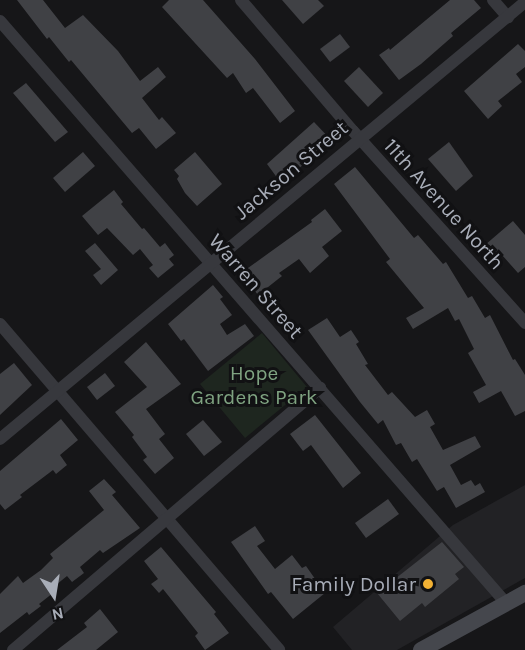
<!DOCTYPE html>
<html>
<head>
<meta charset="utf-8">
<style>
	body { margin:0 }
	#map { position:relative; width:525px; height:650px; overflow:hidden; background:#161618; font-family:Karla,sans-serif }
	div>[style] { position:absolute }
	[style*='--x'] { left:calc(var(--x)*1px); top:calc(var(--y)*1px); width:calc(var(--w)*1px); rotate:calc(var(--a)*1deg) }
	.built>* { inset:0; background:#222225 }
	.green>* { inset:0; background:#1e261f }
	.building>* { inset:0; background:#404145 }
	.minor>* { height:12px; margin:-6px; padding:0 6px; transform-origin:6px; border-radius:6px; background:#37383d }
	.secondary>* { height:16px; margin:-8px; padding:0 8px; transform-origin:8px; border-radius:8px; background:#45474d }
	.dots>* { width:16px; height:16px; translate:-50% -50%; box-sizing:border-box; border:3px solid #111113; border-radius:50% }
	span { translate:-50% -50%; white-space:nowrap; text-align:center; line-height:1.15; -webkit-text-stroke:6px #111113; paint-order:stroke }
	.street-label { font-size:21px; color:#a8adb8 }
	.park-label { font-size:21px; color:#7fa381 }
	.poi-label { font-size:21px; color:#a8adb8 }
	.right { translate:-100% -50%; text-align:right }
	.north { position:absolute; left:24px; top:566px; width:60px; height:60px; -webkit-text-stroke:4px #111113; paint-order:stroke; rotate:168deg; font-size:16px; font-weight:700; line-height:24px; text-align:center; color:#a8adb8 }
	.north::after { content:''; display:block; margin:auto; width:21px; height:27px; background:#a8adb8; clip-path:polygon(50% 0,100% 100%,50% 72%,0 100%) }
</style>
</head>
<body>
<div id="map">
	<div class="built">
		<div style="clip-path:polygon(525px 485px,525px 578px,397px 650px,352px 650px,333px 627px,453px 525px)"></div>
	</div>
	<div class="green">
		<div style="clip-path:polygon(262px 333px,307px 387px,245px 438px,200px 384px)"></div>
	</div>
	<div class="building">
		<div style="clip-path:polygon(17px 0,43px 0,65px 28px,83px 15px,118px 51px,140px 81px,158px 67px,166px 77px,142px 98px,159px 120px,162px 117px,176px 133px,156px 149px,139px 128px,132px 133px,71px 60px,69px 62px,49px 37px,47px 39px)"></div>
		<div style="clip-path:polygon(169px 0,203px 0,255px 59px,295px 111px,280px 123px,253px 88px,246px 93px,233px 73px,227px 78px,162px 7px)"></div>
		<div style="clip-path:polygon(282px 0,318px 0,324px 6px,303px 24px)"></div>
		<div style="clip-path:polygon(450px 0,474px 0,481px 8px,451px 33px,453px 36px,421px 64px,399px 80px,379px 55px,389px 48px,390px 50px)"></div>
		<div style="clip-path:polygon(340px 34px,350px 47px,330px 62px,320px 49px)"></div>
		<div style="clip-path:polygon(518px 44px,525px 51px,525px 67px,516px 74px,522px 82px,498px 101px,502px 106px,488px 119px,464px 91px)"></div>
		<div style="clip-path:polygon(359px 67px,383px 93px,368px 107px,344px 81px)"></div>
		<div style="clip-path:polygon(26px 83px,68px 132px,55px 142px,13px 93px)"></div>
		<div style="clip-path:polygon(314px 122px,332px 141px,281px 183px,267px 164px)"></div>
		<div style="clip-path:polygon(449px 142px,473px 176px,456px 191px,428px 159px)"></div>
		<div style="clip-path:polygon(83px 152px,95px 166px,65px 192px,53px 178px)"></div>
		<div style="clip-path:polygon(195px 152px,222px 184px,197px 206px,185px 193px,177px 179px,179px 176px,174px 170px)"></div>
		<div style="clip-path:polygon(355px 167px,414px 238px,418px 235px,443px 264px,446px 262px,468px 298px,472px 296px,485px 318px,490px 315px,513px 360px,515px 359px,525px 375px,525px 411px,515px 416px,501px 391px,479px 403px,473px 392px,486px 385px,468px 353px,474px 349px,459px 319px,455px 321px,448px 308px,413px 329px,406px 318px,424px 308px,386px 262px,390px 259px,334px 184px)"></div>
		<div style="clip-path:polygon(114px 190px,123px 202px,121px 204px,142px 229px,144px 228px,160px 247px,165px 243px,174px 255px,169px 259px,174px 265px,158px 278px,149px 268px,153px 265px,140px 249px,133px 255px,107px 228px,98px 235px,82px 216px)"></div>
		<div style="clip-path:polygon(325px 209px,342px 231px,322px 247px,329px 256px,310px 273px,299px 259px,279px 273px,282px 276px,258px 295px,241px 273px,312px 222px,311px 220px)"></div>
		<div style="clip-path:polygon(513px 221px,525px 235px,525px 267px,518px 273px,502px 255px,497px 259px,485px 245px)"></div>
		<div style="clip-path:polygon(95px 243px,118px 270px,101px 285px,93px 275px,101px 269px,85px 251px)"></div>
		<div style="clip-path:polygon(213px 285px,223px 297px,220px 299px,232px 315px,220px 324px,227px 335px,245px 324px,254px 336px,208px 371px,184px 339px,181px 341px,168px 324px)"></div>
		<div style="clip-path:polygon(327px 318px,340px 337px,351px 330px,359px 342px,356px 344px,368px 364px,365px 365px,388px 395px,392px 392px,415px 417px,427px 410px,435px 424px,430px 427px,443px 450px,475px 436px,481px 447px,450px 465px,461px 485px,471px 480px,475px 486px,480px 483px,485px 492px,456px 508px,444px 487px,437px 491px,417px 459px,412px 462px,401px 443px,396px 445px,383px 420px,378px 424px,360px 402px,308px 330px)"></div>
		<div style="clip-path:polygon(146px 342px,181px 384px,146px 409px,165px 434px,159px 439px,174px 458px,155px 474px,143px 460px,147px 457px,132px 437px,134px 435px,115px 412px,147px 387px,124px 362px)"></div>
		<div style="clip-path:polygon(14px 363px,32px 385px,0 415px,0 374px)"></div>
		<div style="clip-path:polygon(105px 373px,115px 386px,97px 400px,87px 387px)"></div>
		<div style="clip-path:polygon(315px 415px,361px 473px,343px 488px,311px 445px,303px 451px,290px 434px)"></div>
		<div style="clip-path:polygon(61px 419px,78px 440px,60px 455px,67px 465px,56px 474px,53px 470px,20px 495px,22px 497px,5px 510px,0 504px,0 471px)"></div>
		<div style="clip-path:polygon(203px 420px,222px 442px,204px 456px,186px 434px)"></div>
		<div style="clip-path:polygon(104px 479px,116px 492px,112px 495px,140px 528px,103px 553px,100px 550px,80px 567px,84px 573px,72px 582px,67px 576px,51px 589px,53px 593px,39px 604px,41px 606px,29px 615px,27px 612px,0 633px,0 594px,18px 576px,23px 583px,41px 570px,53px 558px,50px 554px,104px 510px,89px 491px)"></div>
		<div style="clip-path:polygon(388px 499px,399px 514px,366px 538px,355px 523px)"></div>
		<div style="clip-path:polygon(255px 526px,265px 541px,257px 546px,275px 569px,292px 555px,302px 568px,306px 566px,325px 593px,293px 619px,271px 592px,268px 594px,231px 542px)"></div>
		<div style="clip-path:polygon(442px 542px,464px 567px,455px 574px,459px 579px,425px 607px,422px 603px,400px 621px,377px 593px)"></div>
		<div style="clip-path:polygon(161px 547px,216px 612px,214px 614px,229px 633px,205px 650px,195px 636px,198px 633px,163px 589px,159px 593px,151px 584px,158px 579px,144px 561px)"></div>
		<div style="clip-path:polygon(100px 609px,118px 632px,96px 650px,57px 650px,87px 627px,84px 623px)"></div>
	</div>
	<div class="minor">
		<div style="--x:241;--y:0;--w:172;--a:49.5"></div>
		<div style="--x:353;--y:131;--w:258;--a:48.1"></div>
		<div style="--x:493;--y:0;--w:23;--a:49"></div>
		<div style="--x:0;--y:21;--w:771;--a:49"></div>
		<div style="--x:0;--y:324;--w:429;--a:49.4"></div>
		<div style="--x:0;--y:439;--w:683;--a:-39.77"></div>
		<div style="--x:13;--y:650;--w:404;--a:-40.5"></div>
	</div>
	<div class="secondary">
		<div style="--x:421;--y:650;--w:119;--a:-28.7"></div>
	</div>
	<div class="dots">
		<div style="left:428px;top:584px;background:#f2b134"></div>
	</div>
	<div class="street-label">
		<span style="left:291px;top:170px;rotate:-40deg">Jackson Street</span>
		<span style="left:444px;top:204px;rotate:48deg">11th Avenue North</span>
		<span style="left:256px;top:286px;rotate:49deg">Warren Street</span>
	</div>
	<div class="park-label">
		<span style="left:254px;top:385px">Hope<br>Gardens Park</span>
	</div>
	<div class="poi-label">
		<span class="right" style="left:416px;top:584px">Family Dollar</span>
	</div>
	<div class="north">N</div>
</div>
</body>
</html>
